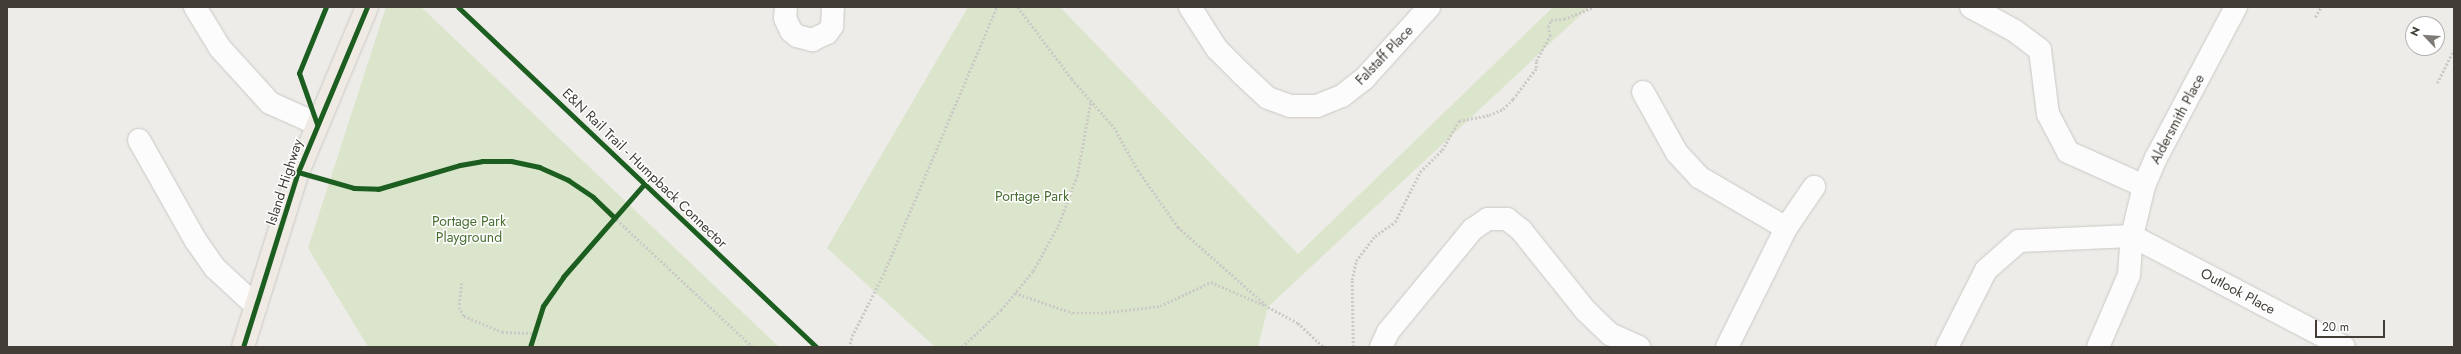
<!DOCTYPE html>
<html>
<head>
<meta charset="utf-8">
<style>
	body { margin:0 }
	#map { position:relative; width:2461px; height:354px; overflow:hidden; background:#eeece9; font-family:Jost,sans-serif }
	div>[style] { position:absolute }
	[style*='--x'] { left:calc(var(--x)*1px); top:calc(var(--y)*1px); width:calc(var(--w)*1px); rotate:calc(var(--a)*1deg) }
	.green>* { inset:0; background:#dbe5cb }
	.path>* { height:2.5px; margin-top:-1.25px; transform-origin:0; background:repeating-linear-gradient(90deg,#cccac7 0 2px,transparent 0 4px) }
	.roads { filter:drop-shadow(0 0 1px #cac8c5) drop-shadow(0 0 1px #cac8c5) }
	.minor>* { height:22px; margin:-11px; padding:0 11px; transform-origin:11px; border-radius:11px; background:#fcfcfc }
	.major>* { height:22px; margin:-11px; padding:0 11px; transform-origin:11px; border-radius:11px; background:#efebe4 }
	.cycleway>* { height:5px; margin:-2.5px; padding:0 2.5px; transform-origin:2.5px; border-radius:2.5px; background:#1b5e20 }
	span { translate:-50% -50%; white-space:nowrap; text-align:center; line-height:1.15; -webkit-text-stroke:3px #fff; paint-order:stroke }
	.street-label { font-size:14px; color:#423d36 }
	.park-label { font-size:14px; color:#486d31 }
	.frame { position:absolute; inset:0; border:8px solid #423d36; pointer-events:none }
	.north { position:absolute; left:2405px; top:16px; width:40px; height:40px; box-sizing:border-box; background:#fff; border:1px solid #b3b1af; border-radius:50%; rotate:295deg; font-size:11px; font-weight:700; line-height:16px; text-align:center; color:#423d36 }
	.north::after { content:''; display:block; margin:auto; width:14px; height:18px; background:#7e7a75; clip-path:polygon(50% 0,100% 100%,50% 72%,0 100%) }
	.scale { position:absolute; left:2315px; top:320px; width:70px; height:18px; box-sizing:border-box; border:2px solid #423d36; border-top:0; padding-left:5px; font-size:12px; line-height:14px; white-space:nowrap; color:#423d36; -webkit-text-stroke:3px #fff; paint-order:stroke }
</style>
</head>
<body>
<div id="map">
	<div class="green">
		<div style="clip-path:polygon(386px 7px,421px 7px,779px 347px,368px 347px,308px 248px)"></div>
		<div style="clip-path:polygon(968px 7px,1060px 7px,1298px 254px,1553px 7px,1589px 7px,1268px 307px,1258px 347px,935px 347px,827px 248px)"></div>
	</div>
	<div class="path">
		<div style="--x:1018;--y:7;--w:90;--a:53.1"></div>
		<div style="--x:1072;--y:79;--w:64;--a:48.8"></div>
		<div style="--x:1114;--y:127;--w:49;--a:60.8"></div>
		<div style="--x:1138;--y:170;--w:70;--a:54.9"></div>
		<div style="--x:1178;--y:227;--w:120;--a:41.6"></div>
		<div style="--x:1268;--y:307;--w:34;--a:28"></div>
		<div style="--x:1298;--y:323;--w:35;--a:43"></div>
		<div style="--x:2315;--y:17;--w:12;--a:-59"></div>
		<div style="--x:2437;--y:83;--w:37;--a:-63"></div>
		<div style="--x:614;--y:217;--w:190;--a:43.1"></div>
		<div style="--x:462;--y:283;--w:24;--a:97"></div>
		<div style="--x:459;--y:307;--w:10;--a:61"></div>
		<div style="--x:464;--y:316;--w:41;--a:22.8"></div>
		<div style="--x:502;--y:332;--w:32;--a:2"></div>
		<div style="--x:1015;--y:293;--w:61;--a:19"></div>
		<div style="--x:1073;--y:313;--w:28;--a:0"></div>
		<div style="--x:1101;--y:313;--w:59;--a:-6.8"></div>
		<div style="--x:1160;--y:306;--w:56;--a:-25.2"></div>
		<div style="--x:1211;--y:282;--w:60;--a:23.6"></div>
		<div style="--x:850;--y:344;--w:8;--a:-76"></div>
		<div style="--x:852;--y:336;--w:68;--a:-63.1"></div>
		<div style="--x:883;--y:275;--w:291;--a:-67"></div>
		<div style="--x:962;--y:347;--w:54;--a:-43.5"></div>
		<div style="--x:1001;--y:310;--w:50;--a:-50.6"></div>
		<div style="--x:1033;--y:271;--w:51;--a:-60.9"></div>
		<div style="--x:1058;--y:226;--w:53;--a:-69.2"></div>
		<div style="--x:1077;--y:176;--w:77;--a:-79.6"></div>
		<div style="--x:1353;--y:347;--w:67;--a:-90.9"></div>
		<div style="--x:1352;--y:280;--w:19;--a:-78"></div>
		<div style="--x:1356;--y:261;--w:31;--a:-53"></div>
		<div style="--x:1375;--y:236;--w:24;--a:-35"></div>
		<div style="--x:1395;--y:222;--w:56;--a:-63.4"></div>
		<div style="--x:1420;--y:172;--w:31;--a:-45"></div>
		<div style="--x:1442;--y:150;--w:34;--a:-60"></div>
		<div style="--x:1459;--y:121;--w:31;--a:-11"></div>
		<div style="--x:1489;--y:115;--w:15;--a:-23"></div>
		<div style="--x:1503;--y:109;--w:14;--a:-45"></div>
		<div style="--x:1513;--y:99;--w:39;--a:-53"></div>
		<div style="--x:1536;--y:68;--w:7;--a:-90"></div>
		<div style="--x:1536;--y:61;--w:29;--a:-61"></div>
		<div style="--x:1550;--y:36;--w:9;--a:-103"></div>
		<div style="--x:1548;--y:27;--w:8;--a:-67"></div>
		<div style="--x:1551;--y:20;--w:13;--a:-4"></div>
		<div style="--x:1564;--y:19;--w:32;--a:-22"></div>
	</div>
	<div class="roads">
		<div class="minor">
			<div style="--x:195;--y:7;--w:48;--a:58.6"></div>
			<div style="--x:220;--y:48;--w:74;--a:47.7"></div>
			<div style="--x:270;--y:103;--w:51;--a:24.1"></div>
			<div style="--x:786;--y:7;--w:11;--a:95"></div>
			<div style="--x:785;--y:18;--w:14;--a:65"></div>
			<div style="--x:791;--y:31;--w:8;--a:40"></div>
			<div style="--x:797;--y:36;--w:16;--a:15"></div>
			<div style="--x:812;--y:40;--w:17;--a:-25"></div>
			<div style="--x:827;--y:33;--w:9;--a:-54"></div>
			<div style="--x:832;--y:26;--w:19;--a:-87"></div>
			<div style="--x:1190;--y:7;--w:50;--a:57.3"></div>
			<div style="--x:1217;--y:49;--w:35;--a:45"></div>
			<div style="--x:1242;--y:74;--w:35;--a:43"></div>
			<div style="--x:1268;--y:98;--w:23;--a:20"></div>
			<div style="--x:1290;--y:106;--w:27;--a:0"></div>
			<div style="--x:1317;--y:106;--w:27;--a:-22"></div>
			<div style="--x:1342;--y:96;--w:28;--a:-38"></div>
			<div style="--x:1364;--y:79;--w:97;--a:-47.9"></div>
			<div style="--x:1971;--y:7;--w:50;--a:28.6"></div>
			<div style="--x:2015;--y:31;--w:31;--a:37"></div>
			<div style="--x:2040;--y:50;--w:64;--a:82.9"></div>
			<div style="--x:2048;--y:114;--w:43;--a:62.2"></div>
			<div style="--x:2068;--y:152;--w:83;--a:24.1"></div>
			<div style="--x:1643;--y:92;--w:70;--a:60.9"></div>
			<div style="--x:1677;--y:153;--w:33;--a:47"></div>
			<div style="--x:1699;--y:177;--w:101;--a:30.4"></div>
			<div style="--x:139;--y:140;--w:116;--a:60.6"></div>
			<div style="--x:196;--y:241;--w:33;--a:55"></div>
			<div style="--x:215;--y:268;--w:56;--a:42.8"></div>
			<div style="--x:1381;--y:347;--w:17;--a:-65"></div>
			<div style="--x:1388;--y:332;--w:134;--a:-50.5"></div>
			<div style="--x:1473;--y:229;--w:18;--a:-34"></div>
			<div style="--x:1488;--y:219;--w:19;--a:0"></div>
			<div style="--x:1507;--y:219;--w:18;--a:38"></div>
			<div style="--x:1521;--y:230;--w:102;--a:51.3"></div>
			<div style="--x:1585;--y:310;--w:35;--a:44"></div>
			<div style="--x:1610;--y:334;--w:32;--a:24"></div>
			<div style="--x:1727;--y:347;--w:133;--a:-63.6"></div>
			<div style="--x:1786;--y:228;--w:50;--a:-55.7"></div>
			<div style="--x:1947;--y:347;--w:86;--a:-63.1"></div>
			<div style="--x:1986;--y:270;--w:44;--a:-41.3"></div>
			<div style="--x:2019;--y:241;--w:113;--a:-2.5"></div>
			<div style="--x:2132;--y:236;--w:239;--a:27.6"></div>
			<div style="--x:2098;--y:347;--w:78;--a:-66.7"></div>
			<div style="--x:2129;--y:275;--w:39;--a:-86"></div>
			<div style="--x:2132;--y:236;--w:51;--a:-76.5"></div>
			<div style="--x:2144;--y:186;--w:30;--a:-67"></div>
			<div style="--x:2156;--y:158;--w:171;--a:-62.1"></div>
		</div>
		<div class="major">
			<div style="--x:243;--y:347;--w:183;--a:-72.6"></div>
			<div style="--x:298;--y:172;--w:179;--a:-67.3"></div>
		</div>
	</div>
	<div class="cycleway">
		<div style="--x:458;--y:7;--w:494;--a:43.5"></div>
		<div style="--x:317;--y:124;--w:54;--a:-109.4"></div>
		<div style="--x:299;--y:73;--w:71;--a:-67.8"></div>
		<div style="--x:298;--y:172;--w:58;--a:15.9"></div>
		<div style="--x:354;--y:188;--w:24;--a:2"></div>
		<div style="--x:378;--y:189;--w:85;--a:-16.3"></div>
		<div style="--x:460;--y:165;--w:22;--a:-10"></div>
		<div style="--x:482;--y:161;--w:29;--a:0"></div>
		<div style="--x:511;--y:161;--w:29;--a:12"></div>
		<div style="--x:539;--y:167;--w:32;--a:24"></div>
		<div style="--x:568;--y:180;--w:30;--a:34"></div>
		<div style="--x:593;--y:197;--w:29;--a:44"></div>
		<div style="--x:243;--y:347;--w:183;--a:-72.6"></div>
		<div style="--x:298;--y:172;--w:179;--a:-67.3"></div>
		<div style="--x:530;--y:347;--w:43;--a:-72.4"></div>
		<div style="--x:543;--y:306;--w:35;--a:-55"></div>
		<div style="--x:563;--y:277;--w:123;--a:-48.9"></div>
	</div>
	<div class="street-label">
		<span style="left:1384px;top:55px;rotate:-46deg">Falstaff Place</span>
		<span style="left:2177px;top:119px;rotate:-62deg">Aldersmith Place</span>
		<span style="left:645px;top:168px;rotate:44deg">E&amp;N Rail Trail - Humpback Connector</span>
		<span style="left:284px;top:182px;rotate:-72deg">Island Highway</span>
		<span style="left:2238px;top:291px;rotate:28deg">Outlook Place</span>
	</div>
	<div class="park-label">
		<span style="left:1032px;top:196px">Portage Park</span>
		<span style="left:469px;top:229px">Portage Park<br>Playground</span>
	</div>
	<div class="frame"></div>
	<div class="north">N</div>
	<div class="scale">20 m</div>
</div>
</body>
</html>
